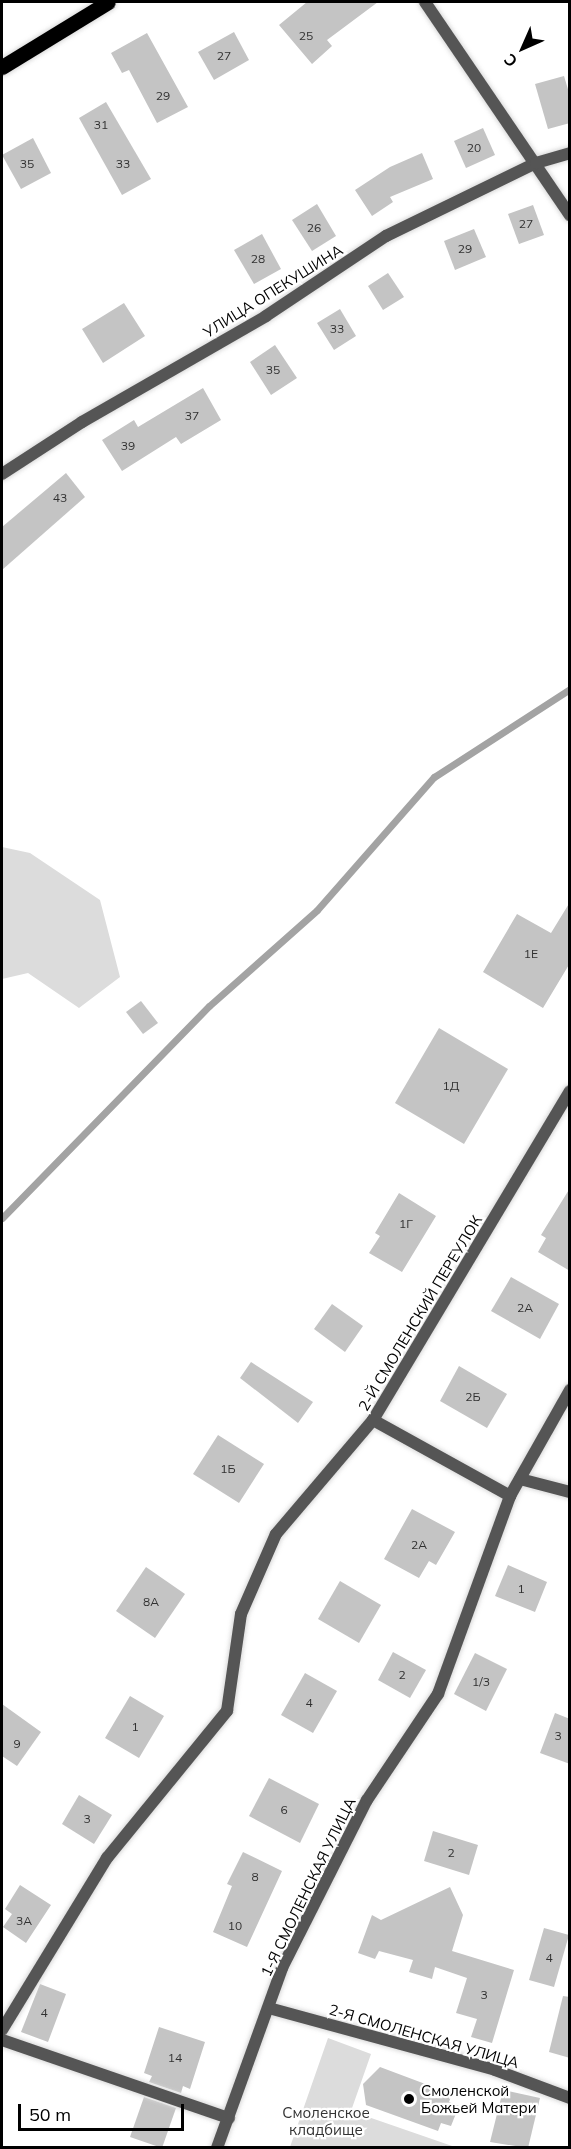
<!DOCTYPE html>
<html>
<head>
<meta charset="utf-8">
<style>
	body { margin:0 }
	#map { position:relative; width:571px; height:2149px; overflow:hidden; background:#fff; font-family:Mulish,sans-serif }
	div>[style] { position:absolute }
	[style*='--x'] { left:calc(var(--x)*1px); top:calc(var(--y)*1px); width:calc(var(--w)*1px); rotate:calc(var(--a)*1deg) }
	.green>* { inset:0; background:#dcdcdc }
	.stream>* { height:7px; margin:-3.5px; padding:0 3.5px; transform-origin:3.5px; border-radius:3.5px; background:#a3a3a3 }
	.building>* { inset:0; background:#c4c4c4 }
	.roads { filter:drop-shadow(0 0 2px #dbdbdb) drop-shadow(0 0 2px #dbdbdb) }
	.street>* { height:12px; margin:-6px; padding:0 6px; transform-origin:6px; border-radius:6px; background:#555 }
	.primary>* { height:15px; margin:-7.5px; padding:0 7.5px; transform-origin:7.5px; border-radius:7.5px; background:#000 }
	.dots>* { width:16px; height:16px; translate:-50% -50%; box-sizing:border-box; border:3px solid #fff; border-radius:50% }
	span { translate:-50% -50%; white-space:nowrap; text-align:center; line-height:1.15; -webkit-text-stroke:4.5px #fff; paint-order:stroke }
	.number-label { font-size:12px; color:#313131 }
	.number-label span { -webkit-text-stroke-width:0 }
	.street-label { font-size:15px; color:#000 }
	.poi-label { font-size:15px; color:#000 }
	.left { translate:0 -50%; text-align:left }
	.park-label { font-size:15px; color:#333 }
	.frame { position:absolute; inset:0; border:3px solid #000; pointer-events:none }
	.north { position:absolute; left:493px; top:18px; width:60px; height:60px; -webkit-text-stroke:4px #fff; paint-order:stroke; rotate:225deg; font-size:16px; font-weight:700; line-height:24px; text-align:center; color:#000 }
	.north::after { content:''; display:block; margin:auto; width:21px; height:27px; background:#000; clip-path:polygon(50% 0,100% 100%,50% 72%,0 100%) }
	.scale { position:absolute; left:18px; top:2104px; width:166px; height:27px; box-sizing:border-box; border:3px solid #000; border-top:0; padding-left:8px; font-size:18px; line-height:21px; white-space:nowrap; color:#000; -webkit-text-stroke:4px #fff; paint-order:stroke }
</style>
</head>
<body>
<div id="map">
	<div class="green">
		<div style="clip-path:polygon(2px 847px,30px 853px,100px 900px,120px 977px,79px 1008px,28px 973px,2px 979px)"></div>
		<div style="clip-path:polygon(328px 2038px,371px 2054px,351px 2111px,455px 2147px,290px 2147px)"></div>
	</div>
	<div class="stream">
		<div style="--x:2;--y:1218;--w:296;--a:-45.7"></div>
		<div style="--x:209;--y:1006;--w:144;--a:-41.6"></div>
		<div style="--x:317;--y:910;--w:177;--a:-48.7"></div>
		<div style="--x:434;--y:777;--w:162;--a:-32.9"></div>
	</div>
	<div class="building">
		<div style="clip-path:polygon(307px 2px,378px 2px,327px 40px,332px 46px,312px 64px,279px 25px)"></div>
		<div style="clip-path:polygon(234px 32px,249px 60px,214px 80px,198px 52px)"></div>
		<div style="clip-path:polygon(147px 33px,188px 107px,157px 123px,129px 70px,122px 73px,111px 53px)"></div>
		<div style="clip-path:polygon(564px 76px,570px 96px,570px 123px,548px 129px,535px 84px)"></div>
		<div style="clip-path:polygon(106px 102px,151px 179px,122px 195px,79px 118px)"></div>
		<div style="clip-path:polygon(483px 128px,495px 155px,466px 168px,454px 141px)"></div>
		<div style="clip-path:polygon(33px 138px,51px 173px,21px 189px,2px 155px)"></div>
		<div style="clip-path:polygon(422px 153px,433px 179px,390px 197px,393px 202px,372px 216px,355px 190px,390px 167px)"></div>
		<div style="clip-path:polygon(317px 204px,336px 236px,312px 251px,292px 220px)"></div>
		<div style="clip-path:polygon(533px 205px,544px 235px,519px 244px,508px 214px)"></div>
		<div style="clip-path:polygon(474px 229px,486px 257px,455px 270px,444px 241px)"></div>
		<div style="clip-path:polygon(262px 234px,281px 269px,254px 284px,234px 250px)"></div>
		<div style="clip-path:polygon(388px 273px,404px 297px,383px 310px,368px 286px)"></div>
		<div style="clip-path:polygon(124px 303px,145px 336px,103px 363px,82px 329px)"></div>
		<div style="clip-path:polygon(340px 309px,356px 336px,334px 350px,317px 323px)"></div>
		<div style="clip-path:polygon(275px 345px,297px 378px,271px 395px,250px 362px)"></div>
		<div style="clip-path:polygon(203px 388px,221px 420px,181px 444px,176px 437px,122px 471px,102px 440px,134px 420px,138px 427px)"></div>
		<div style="clip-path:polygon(66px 473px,85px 497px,2px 570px,2px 527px)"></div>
		<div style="clip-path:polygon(570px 902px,570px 963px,543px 1008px,483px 972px,517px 914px,551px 933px)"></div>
		<div style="clip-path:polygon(141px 1001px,158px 1023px,143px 1034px,126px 1012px)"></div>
		<div style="clip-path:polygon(439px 1028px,508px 1069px,464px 1144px,395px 1103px)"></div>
		<div style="clip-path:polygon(570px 1188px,570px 1271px,538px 1252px,546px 1238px,541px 1235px)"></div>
		<div style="clip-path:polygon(399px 1193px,436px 1216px,402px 1272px,369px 1253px,380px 1236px,375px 1233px)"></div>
		<div style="clip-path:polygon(511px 1277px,559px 1304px,540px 1339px,491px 1311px)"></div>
		<div style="clip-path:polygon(332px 1304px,363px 1326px,345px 1352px,314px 1329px)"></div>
		<div style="clip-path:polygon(251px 1362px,313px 1402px,298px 1423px,240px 1378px)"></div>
		<div style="clip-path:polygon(459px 1366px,507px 1394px,487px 1428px,440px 1401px)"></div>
		<div style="clip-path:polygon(218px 1435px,264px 1464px,239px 1503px,193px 1474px)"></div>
		<div style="clip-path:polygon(412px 1509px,455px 1532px,436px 1565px,429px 1561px,419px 1578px,384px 1559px)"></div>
		<div style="clip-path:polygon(508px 1565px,547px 1582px,535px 1612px,495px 1596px)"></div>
		<div style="clip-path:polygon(146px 1567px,185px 1594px,155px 1638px,116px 1611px)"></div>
		<div style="clip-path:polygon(340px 1581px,381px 1605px,359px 1643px,318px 1619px)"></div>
		<div style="clip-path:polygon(393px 1652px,426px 1670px,410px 1698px,378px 1680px)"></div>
		<div style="clip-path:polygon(475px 1653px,507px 1669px,486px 1711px,454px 1694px)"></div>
		<div style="clip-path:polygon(305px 1673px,337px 1691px,313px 1733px,281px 1715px)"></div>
		<div style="clip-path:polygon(130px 1696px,164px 1716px,139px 1758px,105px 1738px)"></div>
		<div style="clip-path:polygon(2px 1704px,41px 1732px,17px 1766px,2px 1756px)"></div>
		<div style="clip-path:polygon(555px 1713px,570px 1719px,570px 1764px,540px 1753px)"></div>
		<div style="clip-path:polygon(269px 1778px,319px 1804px,300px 1843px,249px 1816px)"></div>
		<div style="clip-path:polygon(79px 1795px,112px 1815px,94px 1844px,62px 1824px)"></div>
		<div style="clip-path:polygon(433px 1831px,478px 1845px,469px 1875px,424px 1861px)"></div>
		<div style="clip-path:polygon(243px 1852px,282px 1871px,247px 1947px,213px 1932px,232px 1886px,227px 1884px)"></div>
		<div style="clip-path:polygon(20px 1885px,51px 1905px,26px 1943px,3px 1927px,12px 1914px,5px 1909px)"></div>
		<div style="clip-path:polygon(450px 1887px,463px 1915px,452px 1951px,514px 1970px,492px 2043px,471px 2037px,477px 2019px,456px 2013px,467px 1978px,435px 1967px,432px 1979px,409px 1972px,413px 1960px,379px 1951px,375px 1959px,358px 1953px,372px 1915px,381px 1920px)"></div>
		<div style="clip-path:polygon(544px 1928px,569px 1935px,554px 1987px,529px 1980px)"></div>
		<div style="clip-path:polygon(40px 1984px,66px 1994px,48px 2042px,21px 2032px)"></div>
		<div style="clip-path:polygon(563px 1996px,570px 1997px,570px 2058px,549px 2052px)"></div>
		<div style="clip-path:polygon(159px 2027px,205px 2042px,190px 2089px,183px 2086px,181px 2093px,149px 2082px,152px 2076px,144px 2073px)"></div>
		<div style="clip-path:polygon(380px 2067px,452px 2094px,449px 2102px,459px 2106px,451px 2126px,441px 2123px,438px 2131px,366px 2105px,363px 2084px)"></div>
		<div style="clip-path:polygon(503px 2090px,540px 2098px,528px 2148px,490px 2142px)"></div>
		<div style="clip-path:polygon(144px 2097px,176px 2108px,162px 2148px,130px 2137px)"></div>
	</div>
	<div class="roads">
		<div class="street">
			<div style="--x:425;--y:2;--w:258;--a:55.8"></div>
			<div style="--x:2;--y:474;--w:95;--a:-33"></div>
			<div style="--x:82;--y:422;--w:212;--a:-29.9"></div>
			<div style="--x:266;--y:316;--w:144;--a:-33.7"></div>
			<div style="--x:386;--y:236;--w:167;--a:-26"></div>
			<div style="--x:536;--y:163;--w:35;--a:-16"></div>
			<div style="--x:373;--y:1420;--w:157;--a:29"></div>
			<div style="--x:520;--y:1479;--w:52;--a:14.6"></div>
			<div style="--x:269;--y:2008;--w:234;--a:15.3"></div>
			<div style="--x:495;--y:2070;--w:80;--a:20.5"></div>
			<div style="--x:2;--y:2030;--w:202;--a:-58.6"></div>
			<div style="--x:107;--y:1858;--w:190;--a:-50.8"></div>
			<div style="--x:227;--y:1711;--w:98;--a:-81.8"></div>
			<div style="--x:241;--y:1614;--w:87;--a:-66.4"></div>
			<div style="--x:276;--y:1534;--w:150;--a:-49.6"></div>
			<div style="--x:373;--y:1420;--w:383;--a:-59.1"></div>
			<div style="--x:2;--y:2040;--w:240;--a:19"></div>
			<div style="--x:217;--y:2148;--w:191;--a:-70.1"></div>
			<div style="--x:282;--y:1968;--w:188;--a:-63.2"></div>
			<div style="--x:367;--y:1800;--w:128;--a:-56.2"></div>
			<div style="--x:438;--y:1694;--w:211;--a:-70"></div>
			<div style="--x:510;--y:1496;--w:122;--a:-60.5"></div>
		</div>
		<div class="primary">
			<div style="--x:2;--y:67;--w:124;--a:-31.5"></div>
		</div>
	</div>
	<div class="dots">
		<div style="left:409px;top:2099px;background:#000"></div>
	</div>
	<div class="number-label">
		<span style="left:306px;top:36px">25</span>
		<span style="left:224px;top:56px">27</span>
		<span style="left:163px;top:96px">29</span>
		<span style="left:101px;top:125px">31</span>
		<span style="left:474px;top:148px">20</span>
		<span style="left:27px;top:164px">35</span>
		<span style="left:123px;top:164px">33</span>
		<span style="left:526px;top:224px">27</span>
		<span style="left:314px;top:228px">26</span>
		<span style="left:465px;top:249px">29</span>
		<span style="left:258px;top:259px">28</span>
		<span style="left:337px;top:329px">33</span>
		<span style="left:273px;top:370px">35</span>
		<span style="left:192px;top:416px">37</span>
		<span style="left:128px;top:446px">39</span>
		<span style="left:60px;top:498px">43</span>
		<span style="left:531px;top:954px">1Е</span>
		<span style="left:451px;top:1086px">1Д</span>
		<span style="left:406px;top:1224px">1Г</span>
		<span style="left:525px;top:1308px">2А</span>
		<span style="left:473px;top:1397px">2Б</span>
		<span style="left:228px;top:1469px">1Б</span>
		<span style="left:419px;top:1545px">2А</span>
		<span style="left:521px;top:1589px">1</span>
		<span style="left:151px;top:1602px">8А</span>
		<span style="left:402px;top:1675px">2</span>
		<span style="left:481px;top:1682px">1/3</span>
		<span style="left:309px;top:1703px">4</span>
		<span style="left:135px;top:1727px">1</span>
		<span style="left:558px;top:1736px">3</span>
		<span style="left:17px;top:1744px">9</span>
		<span style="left:284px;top:1810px">6</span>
		<span style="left:87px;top:1819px">3</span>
		<span style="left:451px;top:1853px">2</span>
		<span style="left:255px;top:1877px">8</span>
		<span style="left:24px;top:1921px">3А</span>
		<span style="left:235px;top:1926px">10</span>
		<span style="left:549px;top:1958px">4</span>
		<span style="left:484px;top:1995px">3</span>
		<span style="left:44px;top:2013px">4</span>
		<span style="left:175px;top:2058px">14</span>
	</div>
	<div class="street-label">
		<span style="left:273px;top:291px;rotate:-32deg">УЛИЦА ОПЕКУШИНА</span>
		<span style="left:420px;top:1313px;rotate:-59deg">2-Й СМОЛЕНСКИЙ ПЕРЕУЛОК</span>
		<span style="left:308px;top:1887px;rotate:-64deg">1-Я СМОЛЕНСКАЯ УЛИЦА</span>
		<span style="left:424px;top:2036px;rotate:16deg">2-Я СМОЛЕНСКАЯ УЛИЦА</span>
	</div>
	<div class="poi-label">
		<span class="left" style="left:421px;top:2099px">Смоленской<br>Божьей Матери</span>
	</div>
	<div class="park-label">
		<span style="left:326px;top:2121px">Смоленское<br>кладбище</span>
	</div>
	<div class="frame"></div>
	<div class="north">С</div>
	<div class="scale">50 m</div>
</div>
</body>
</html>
